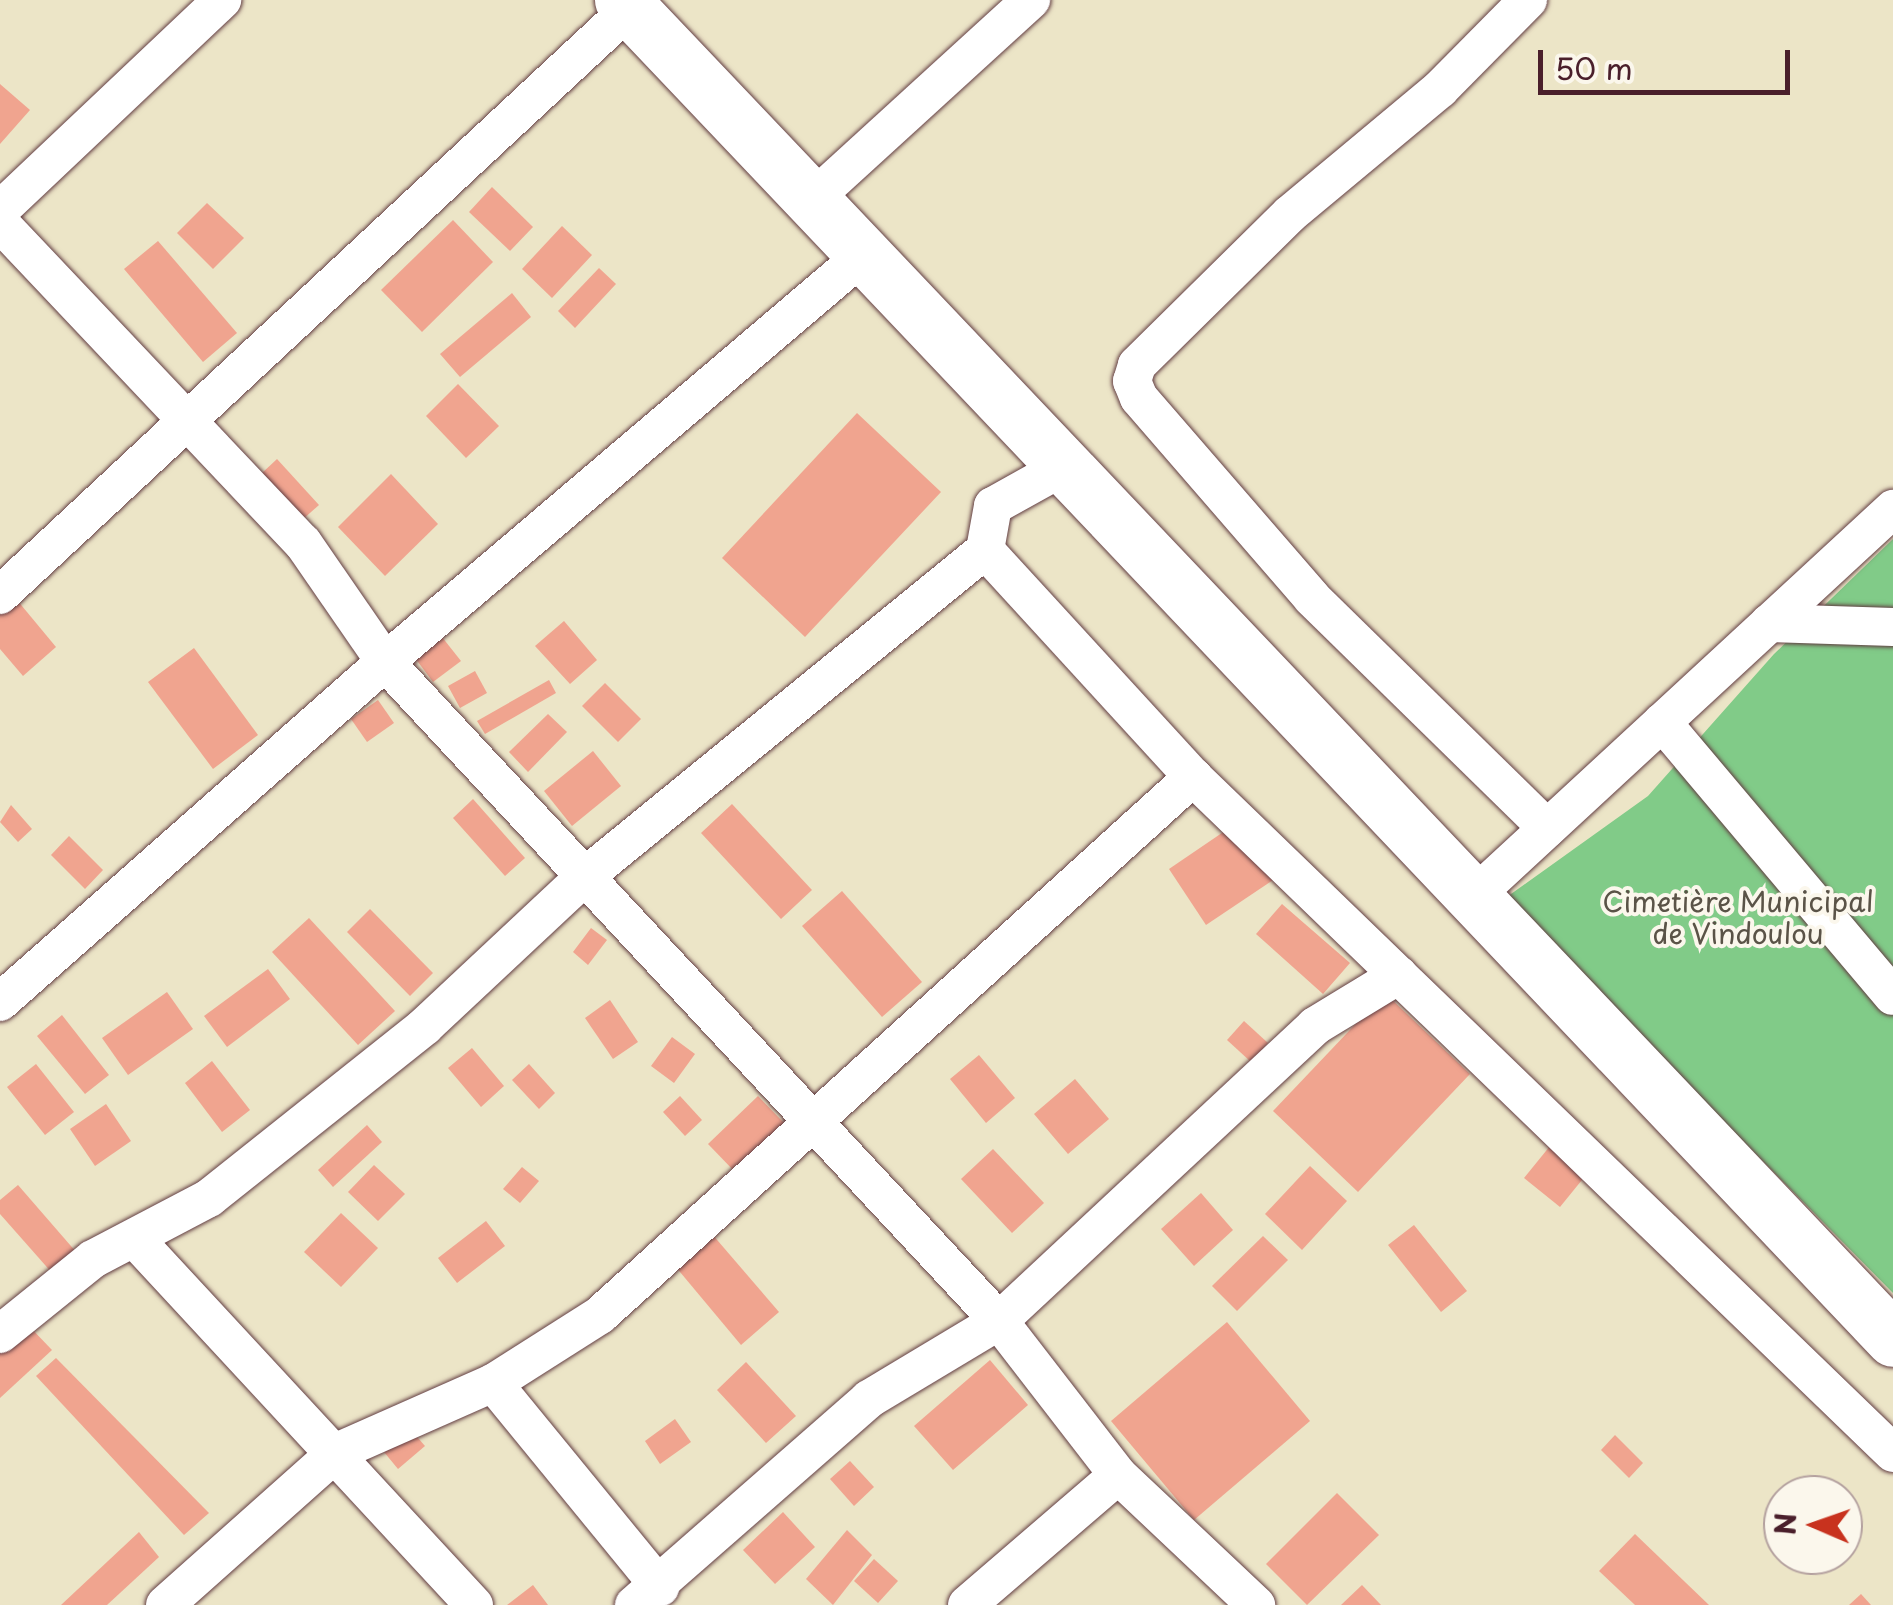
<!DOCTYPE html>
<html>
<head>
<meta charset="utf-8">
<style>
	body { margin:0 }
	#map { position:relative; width:1893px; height:1605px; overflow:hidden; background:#ece5c7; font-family:"Playpen Sans",sans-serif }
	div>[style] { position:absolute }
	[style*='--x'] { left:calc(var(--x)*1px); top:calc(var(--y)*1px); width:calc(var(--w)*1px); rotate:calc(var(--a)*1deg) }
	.green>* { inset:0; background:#81cb88 }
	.building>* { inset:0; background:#f0a48f }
	.roads { filter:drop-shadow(0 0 2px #623d42) drop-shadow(0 0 2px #623d42) }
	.minor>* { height:38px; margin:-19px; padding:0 19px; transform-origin:19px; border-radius:19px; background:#fff }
	.highway>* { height:55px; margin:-27.5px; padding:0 27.5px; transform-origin:27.5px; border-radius:27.5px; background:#fff }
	span { translate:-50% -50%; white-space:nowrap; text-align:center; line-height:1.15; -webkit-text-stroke:8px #fbf7ec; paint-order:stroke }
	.park-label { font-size:28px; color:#5a5347 }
	.north { position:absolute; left:1763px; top:1475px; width:100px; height:100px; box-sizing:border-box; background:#fbf7ec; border:2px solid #b4a19f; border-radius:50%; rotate:272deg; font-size:28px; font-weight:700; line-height:40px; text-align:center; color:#4a1f2b }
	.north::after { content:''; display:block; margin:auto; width:35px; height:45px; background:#c8321e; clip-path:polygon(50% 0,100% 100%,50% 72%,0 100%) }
	.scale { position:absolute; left:1538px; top:50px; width:252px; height:45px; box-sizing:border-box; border:5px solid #4a1f2b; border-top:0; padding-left:12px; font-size:30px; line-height:35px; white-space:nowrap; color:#4a1f2b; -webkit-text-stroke:8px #fbf7ec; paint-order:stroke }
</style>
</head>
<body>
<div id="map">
	<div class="green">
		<div style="clip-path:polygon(1893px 539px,1893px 1293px,1504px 899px,1648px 796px,1774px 654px)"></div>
	</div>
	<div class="building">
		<div style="clip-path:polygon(0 84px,30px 110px,0 144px)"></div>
		<div style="clip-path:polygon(492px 187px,533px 227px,510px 251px,469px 212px)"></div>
		<div style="clip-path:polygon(207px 203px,244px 238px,213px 269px,177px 233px)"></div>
		<div style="clip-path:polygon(453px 220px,493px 262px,422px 332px,381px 290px)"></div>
		<div style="clip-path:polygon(562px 226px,592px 255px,552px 298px,522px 269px)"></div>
		<div style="clip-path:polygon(158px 241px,237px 333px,203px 362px,124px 269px)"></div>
		<div style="clip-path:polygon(599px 268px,616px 284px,575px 328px,558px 311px)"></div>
		<div style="clip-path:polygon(512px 293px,531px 317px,460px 377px,440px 354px)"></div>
		<div style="clip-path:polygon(458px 384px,499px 426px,466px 458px,426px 416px)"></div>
		<div style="clip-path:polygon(857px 413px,941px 492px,805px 637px,722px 558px)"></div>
		<div style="clip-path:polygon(277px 459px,319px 505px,302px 520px,261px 474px)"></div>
		<div style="clip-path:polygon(391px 474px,438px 524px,385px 576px,338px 527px)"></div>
		<div style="clip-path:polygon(17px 600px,56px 647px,23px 676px,0 649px,0 614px)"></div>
		<div style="clip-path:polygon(564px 621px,597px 660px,570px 684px,535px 646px)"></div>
		<div style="clip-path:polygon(442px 637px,461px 661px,433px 682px,415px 658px)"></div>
		<div style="clip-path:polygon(194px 648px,258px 735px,213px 769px,148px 682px)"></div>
		<div style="clip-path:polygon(475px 671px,487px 693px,460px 708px,448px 686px)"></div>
		<div style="clip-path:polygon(549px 680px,556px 693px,485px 734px,477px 721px)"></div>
		<div style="clip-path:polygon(605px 683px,641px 719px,618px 742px,582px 706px)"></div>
		<div style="clip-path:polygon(378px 700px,394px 723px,367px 742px,351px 719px)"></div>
		<div style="clip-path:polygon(548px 714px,567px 732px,528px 772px,509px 752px)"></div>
		<div style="clip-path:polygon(593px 751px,621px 786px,572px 826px,544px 791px)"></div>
		<div style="clip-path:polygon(473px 799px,525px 858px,505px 876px,453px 818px)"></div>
		<div style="clip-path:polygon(732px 804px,812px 890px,781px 919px,701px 833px)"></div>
		<div style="clip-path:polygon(11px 805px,32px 829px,18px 842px,0 822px)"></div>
		<div style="clip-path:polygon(1238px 822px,1276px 878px,1206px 925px,1169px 869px)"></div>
		<div style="clip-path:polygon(69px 836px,103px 870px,85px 889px,51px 855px)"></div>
		<div style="clip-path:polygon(842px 891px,922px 982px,882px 1017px,802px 926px)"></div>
		<div style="clip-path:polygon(1282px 904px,1350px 963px,1323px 994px,1256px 934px)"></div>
		<div style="clip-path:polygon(370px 909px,433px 973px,410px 996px,347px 932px)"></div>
		<div style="clip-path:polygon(309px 918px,395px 1011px,358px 1045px,272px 952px)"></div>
		<div style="clip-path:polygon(591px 928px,607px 940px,588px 965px,573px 952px)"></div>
		<div style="clip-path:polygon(268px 969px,290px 999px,227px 1047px,204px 1016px)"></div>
		<div style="clip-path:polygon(167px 992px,193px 1029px,128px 1075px,102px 1038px)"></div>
		<div style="clip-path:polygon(1385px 993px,1470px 1074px,1358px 1192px,1273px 1111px)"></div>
		<div style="clip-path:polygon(610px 1000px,638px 1042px,613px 1059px,585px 1018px)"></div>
		<div style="clip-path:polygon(62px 1015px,109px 1075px,85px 1094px,37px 1036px)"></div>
		<div style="clip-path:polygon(1244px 1021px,1268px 1043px,1251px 1062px,1227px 1040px)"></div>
		<div style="clip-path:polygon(672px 1037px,695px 1054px,674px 1083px,651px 1066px)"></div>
		<div style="clip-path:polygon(472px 1048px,504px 1086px,481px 1107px,448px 1068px)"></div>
		<div style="clip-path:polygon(979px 1055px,1015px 1098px,986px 1123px,950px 1079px)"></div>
		<div style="clip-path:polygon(212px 1061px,250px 1110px,222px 1132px,185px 1083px)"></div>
		<div style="clip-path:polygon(36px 1064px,74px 1112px,45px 1135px,7px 1087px)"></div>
		<div style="clip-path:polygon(529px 1064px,555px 1093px,539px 1109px,512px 1080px)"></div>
		<div style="clip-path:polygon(1075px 1079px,1109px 1119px,1068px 1154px,1034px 1114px)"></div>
		<div style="clip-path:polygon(680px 1096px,702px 1120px,685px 1136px,663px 1112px)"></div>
		<div style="clip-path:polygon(758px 1096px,786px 1125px,737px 1174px,708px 1144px)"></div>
		<div style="clip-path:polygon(106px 1104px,131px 1141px,95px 1166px,70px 1129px)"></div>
		<div style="clip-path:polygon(367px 1125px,382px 1142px,333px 1187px,318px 1170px)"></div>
		<div style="clip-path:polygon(1550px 1146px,1586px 1175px,1560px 1207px,1524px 1178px)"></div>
		<div style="clip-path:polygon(993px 1149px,1044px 1203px,1012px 1233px,961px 1179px)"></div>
		<div style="clip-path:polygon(374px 1165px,405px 1194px,378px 1221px,348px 1192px)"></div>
		<div style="clip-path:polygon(1310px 1166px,1347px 1201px,1302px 1250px,1265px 1214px)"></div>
		<div style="clip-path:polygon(522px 1167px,539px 1181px,520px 1203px,503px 1189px)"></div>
		<div style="clip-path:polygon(18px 1185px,77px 1253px,53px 1274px,0 1214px,0 1200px)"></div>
		<div style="clip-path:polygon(1201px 1193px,1233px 1230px,1194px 1266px,1161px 1229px)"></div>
		<div style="clip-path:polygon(341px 1213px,378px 1248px,341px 1287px,304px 1252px)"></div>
		<div style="clip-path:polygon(486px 1221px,505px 1246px,457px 1283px,438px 1258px)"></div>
		<div style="clip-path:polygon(1414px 1225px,1467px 1291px,1441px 1312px,1388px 1245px)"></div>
		<div style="clip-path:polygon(712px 1234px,779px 1312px,741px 1345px,675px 1266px)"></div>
		<div style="clip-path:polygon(1263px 1236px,1288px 1260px,1237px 1311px,1212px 1286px)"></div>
		<div style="clip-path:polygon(1227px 1322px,1310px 1421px,1194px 1520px,1111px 1421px)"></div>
		<div style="clip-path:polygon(29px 1326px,52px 1350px,0 1398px,0 1353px)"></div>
		<div style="clip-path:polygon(56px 1358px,209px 1513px,184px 1535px,36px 1376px)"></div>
		<div style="clip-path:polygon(990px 1360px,1028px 1405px,953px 1470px,914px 1426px)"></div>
		<div style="clip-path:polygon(746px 1362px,796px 1416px,766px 1443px,717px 1390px)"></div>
		<div style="clip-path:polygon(675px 1419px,691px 1442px,660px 1464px,645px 1441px)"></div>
		<div style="clip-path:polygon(411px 1430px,425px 1446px,398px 1469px,384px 1452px)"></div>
		<div style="clip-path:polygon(1615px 1435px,1643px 1463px,1629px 1478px,1601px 1450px)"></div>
		<div style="clip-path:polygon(850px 1461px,874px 1487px,854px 1506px,830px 1479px)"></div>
		<div style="clip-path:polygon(1337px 1493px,1379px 1535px,1307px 1605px,1266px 1564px)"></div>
		<div style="clip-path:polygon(783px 1512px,815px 1547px,775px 1584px,743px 1550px)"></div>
		<div style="clip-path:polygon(847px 1530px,872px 1555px,833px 1605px,806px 1579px)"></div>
		<div style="clip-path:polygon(139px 1532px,159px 1557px,107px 1605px,61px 1605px)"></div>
		<div style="clip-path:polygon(1635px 1534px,1709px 1605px,1635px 1605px,1599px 1571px)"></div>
		<div style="clip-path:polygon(874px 1559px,898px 1581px,878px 1603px,854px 1581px)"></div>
		<div style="clip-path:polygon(533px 1585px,548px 1605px,507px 1605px)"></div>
		<div style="clip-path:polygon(1362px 1585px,1381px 1605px,1341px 1605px)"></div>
		<div style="clip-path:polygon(1861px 1594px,1871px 1605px,1849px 1605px)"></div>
	</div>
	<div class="roads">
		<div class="minor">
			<div style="--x:1528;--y:0;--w:125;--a:134.7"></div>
			<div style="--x:1440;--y:89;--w:195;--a:140.2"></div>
			<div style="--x:1290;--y:214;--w:215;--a:135.4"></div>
			<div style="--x:1137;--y:365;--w:17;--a:107"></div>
			<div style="--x:1132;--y:381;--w:18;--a:68"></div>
			<div style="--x:1139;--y:398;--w:264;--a:49.1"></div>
			<div style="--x:1312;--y:598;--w:329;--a:44.4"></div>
			<div style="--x:814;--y:198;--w:294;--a:-42.4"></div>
			<div style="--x:0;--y:210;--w:306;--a:-43.4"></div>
			<div style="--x:0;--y:223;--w:441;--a:46.6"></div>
			<div style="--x:303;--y:543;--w:145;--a:55.4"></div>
			<div style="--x:385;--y:662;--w:901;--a:47.02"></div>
			<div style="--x:999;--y:1321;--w:195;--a:52.3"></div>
			<div style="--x:1118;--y:1475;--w:190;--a:43.3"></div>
			<div style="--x:985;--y:550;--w:308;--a:47.5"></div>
			<div style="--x:1193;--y:777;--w:973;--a:44"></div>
			<div style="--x:0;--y:595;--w:873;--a:-42.96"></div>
			<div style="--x:1769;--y:623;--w:124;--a:1.8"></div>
			<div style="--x:1662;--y:722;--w:358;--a:49.9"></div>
			<div style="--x:1473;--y:897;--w:572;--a:-42.73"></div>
			<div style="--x:0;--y:1002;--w:514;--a:-41.45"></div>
			<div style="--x:385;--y:662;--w:633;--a:-40.39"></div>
			<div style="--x:135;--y:1239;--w:499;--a:47.2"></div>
			<div style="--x:0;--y:1334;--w:119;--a:-38.9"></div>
			<div style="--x:93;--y:1259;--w:131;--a:-27.7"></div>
			<div style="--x:209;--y:1198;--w:276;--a:-38.5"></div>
			<div style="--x:425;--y:1026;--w:216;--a:-43.1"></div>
			<div style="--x:583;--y:878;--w:519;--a:-39.21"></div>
			<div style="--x:985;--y:550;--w:45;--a:-79.7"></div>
			<div style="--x:993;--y:506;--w:82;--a:-29.1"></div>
			<div style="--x:493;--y:1383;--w:264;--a:50.7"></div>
			<div style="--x:165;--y:1605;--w:230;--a:-41.7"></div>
			<div style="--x:337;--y:1452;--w:171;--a:-23.9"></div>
			<div style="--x:493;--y:1383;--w:127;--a:-32.4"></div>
			<div style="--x:600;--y:1315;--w:801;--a:-42.22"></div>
			<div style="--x:634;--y:1605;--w:313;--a:-41.2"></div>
			<div style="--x:869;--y:1399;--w:152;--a:-31"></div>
			<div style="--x:999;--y:1321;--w:432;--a:-43"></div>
			<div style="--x:1315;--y:1026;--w:98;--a:-31.3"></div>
			<div style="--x:967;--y:1605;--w:199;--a:-40.7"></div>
		</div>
		<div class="highway">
			<div style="--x:622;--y:0;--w:1846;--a:46.49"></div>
		</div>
	</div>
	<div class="park-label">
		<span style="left:1738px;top:917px">Cimetière Municipal<br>de Vindoulou</span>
	</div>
	<div class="north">N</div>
	<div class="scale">50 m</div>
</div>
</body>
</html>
